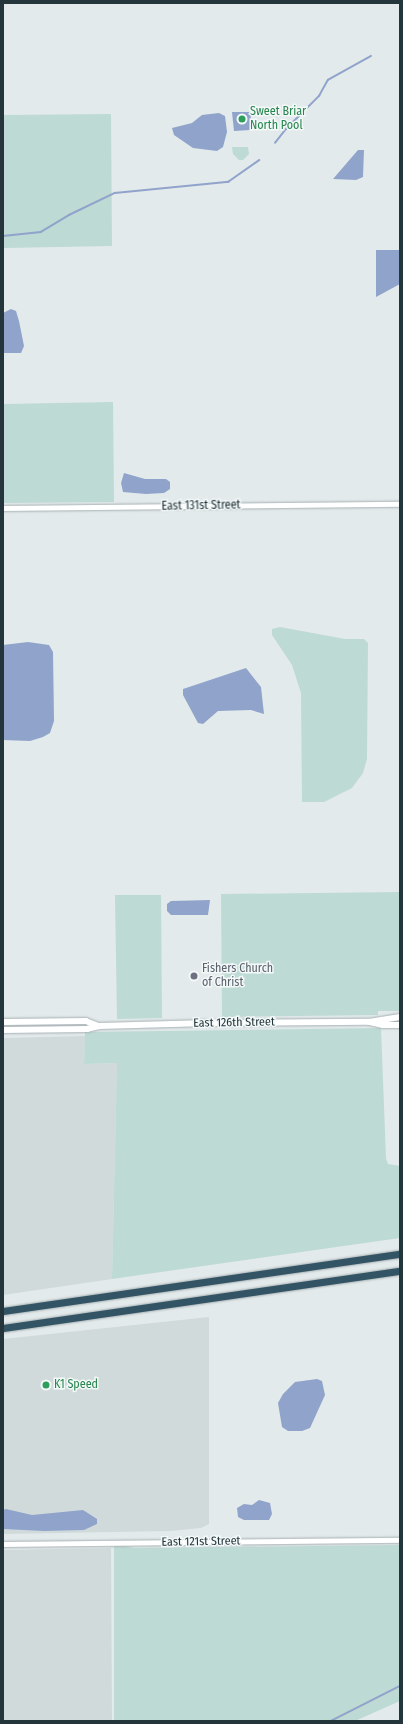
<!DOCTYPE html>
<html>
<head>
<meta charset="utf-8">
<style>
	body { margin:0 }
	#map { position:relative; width:403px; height:1724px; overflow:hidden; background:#e3eaeb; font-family:"Fira Sans Condensed",sans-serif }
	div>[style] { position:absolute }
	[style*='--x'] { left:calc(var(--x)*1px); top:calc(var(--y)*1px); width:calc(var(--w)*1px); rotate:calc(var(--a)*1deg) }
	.built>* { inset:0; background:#d1dadb }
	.green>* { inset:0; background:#bedad4 }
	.water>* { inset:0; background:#90a3cb }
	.stream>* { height:1.5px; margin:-0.75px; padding:0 0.75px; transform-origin:0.75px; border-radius:0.75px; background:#90a3cb }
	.roads { filter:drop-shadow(0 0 1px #a6b0b3) drop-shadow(0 0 1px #a6b0b3) }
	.tertiary>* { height:5px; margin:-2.5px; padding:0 2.5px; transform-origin:2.5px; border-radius:2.5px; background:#fff }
	.secondary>* { height:5.5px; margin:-2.75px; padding:0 2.75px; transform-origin:2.75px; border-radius:2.75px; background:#fff }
	.motorway>* { height:7px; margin:-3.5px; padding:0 3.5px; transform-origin:3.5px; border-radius:3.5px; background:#335464 }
	.dots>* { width:11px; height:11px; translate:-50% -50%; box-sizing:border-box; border:2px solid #f3f8f8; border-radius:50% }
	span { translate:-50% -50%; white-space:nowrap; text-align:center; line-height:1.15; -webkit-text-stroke:3px #f3f8f8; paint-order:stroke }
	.leisure-label { font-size:12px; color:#27864d }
	.left { translate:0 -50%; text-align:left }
	.street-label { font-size:12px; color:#24353b }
	.worship-label { font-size:12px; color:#5b616d }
	.frame { position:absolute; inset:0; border:4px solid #24353b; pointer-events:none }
</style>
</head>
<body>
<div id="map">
	<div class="built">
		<div style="clip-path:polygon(85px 1036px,84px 1064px,117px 1063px,112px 1279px,3px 1295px,3px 1038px)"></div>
		<div style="clip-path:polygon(209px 1317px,209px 1524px,201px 1528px,171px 1531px,3px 1534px,3px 1339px)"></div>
		<div style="clip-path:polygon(111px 1548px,112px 1721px,3px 1721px,3px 1550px)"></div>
	</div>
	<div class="green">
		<div style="clip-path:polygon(111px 114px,112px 246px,3px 248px,3px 115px)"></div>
		<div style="clip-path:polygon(232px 147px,248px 147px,249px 154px,243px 160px,239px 160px,233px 154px)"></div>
		<div style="clip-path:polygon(113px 402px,114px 502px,3px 503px,3px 404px)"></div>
		<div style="clip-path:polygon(280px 627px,345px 639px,364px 639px,368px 643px,367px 759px,363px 773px,352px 788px,324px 802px,302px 802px,301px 693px,292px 665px,272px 635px,272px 629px)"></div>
		<div style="clip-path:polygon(400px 892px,400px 1011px,378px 1011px,378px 1015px,222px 1017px,221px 894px)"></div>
		<div style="clip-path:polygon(115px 895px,161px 895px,162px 1018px,117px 1019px)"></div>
		<div style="clip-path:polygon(381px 1028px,386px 1158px,388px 1164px,400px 1166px,400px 1238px,112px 1279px,117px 1063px,84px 1064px,85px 1032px)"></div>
		<div style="clip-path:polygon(120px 1545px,134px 1548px,400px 1545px,400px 1701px,355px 1721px,114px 1721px,114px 1546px)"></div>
	</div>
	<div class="water">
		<div style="clip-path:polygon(232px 112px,251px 112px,250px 130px,234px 131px)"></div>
		<div style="clip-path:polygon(219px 113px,225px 116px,227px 132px,223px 147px,217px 151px,193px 148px,174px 135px,172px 128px,192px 123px,202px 115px)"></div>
		<div style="clip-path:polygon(358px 150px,364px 150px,363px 177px,356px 180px,333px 179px)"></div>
		<div style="clip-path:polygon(376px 250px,400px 250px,400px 284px,376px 297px)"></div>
		<div style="clip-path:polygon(11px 309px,16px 311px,19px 321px,24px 346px,21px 353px,3px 353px,3px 313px)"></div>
		<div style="clip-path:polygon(124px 473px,145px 479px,166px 479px,170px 482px,170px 489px,164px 493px,146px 494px,123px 492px,121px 483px)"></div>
		<div style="clip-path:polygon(28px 642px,49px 645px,53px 652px,54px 721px,50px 733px,43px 737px,30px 741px,3px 740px,3px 645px)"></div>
		<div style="clip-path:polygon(246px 668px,261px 687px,264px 714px,251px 710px,218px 711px,203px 724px,198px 723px,183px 695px,183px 689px)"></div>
		<div style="clip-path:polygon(210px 900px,208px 915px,171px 915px,167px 911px,167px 904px,171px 901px)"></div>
		<div style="clip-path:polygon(317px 1379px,322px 1381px,325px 1395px,310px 1428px,302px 1431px,288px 1431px,282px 1427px,278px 1403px,283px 1394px,295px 1382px)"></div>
		<div style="clip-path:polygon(259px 1500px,270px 1503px,272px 1514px,269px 1520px,244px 1520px,238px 1517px,237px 1508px,244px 1504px,252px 1505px)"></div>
		<div style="clip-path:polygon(6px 1509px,32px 1515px,83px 1510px,97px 1519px,97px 1524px,84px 1530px,44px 1531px,3px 1529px,3px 1510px)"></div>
	</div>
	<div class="stream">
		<div style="--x:275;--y:143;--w:18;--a:-52"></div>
		<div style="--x:286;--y:129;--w:47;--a:-45"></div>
		<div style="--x:319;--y:96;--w:18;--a:-61"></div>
		<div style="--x:328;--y:80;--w:49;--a:-29.2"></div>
		<div style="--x:3;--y:236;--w:38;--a:-6"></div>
		<div style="--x:41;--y:232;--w:33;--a:-31"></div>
		<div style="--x:69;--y:215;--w:51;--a:-25.6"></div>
		<div style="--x:115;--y:193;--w:114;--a:-5.6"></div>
		<div style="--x:228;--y:182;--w:38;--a:-35"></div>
		<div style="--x:331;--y:1721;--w:77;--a:-26.9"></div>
	</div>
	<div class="roads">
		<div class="tertiary">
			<div style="--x:3;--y:508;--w:397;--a:-0.6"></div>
			<div style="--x:3;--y:1544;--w:397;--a:-0.6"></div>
		</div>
		<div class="secondary">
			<div style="--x:3;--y:1022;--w:83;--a:-0.7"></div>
			<div style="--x:86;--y:1021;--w:14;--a:21"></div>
			<div style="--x:370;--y:1022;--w:13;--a:13"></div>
			<div style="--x:383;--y:1025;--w:17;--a:0"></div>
			<div style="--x:3;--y:1030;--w:84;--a:-0.7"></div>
			<div style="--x:87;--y:1029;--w:12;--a:-14"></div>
			<div style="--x:99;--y:1026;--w:109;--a:-1.6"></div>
			<div style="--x:208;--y:1023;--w:161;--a:-0.4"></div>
			<div style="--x:369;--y:1022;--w:31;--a:-9"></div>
		</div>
		<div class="motorway">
			<div style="--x:3;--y:1311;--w:401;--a:-8.2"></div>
			<div style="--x:3;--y:1328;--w:401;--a:-8.2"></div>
		</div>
	</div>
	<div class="dots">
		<div style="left:242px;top:119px;background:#2e9e5b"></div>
		<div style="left:194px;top:976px;background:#6b7280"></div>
		<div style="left:46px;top:1385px;background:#2e9e5b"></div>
	</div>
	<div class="leisure-label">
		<span class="left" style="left:250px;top:119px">Sweet Briar<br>North Pool</span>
		<span class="left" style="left:54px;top:1385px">K1 Speed</span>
	</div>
	<div class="street-label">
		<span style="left:201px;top:506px;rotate:-1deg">East 131st Street</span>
		<span style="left:234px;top:1023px;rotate:-1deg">East 126th Street</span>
		<span style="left:201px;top:1542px;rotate:-1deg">East 121st Street</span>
	</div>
	<div class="worship-label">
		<span class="left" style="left:202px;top:976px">Fishers Church<br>of Christ</span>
	</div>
	<div class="frame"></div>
</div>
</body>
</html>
